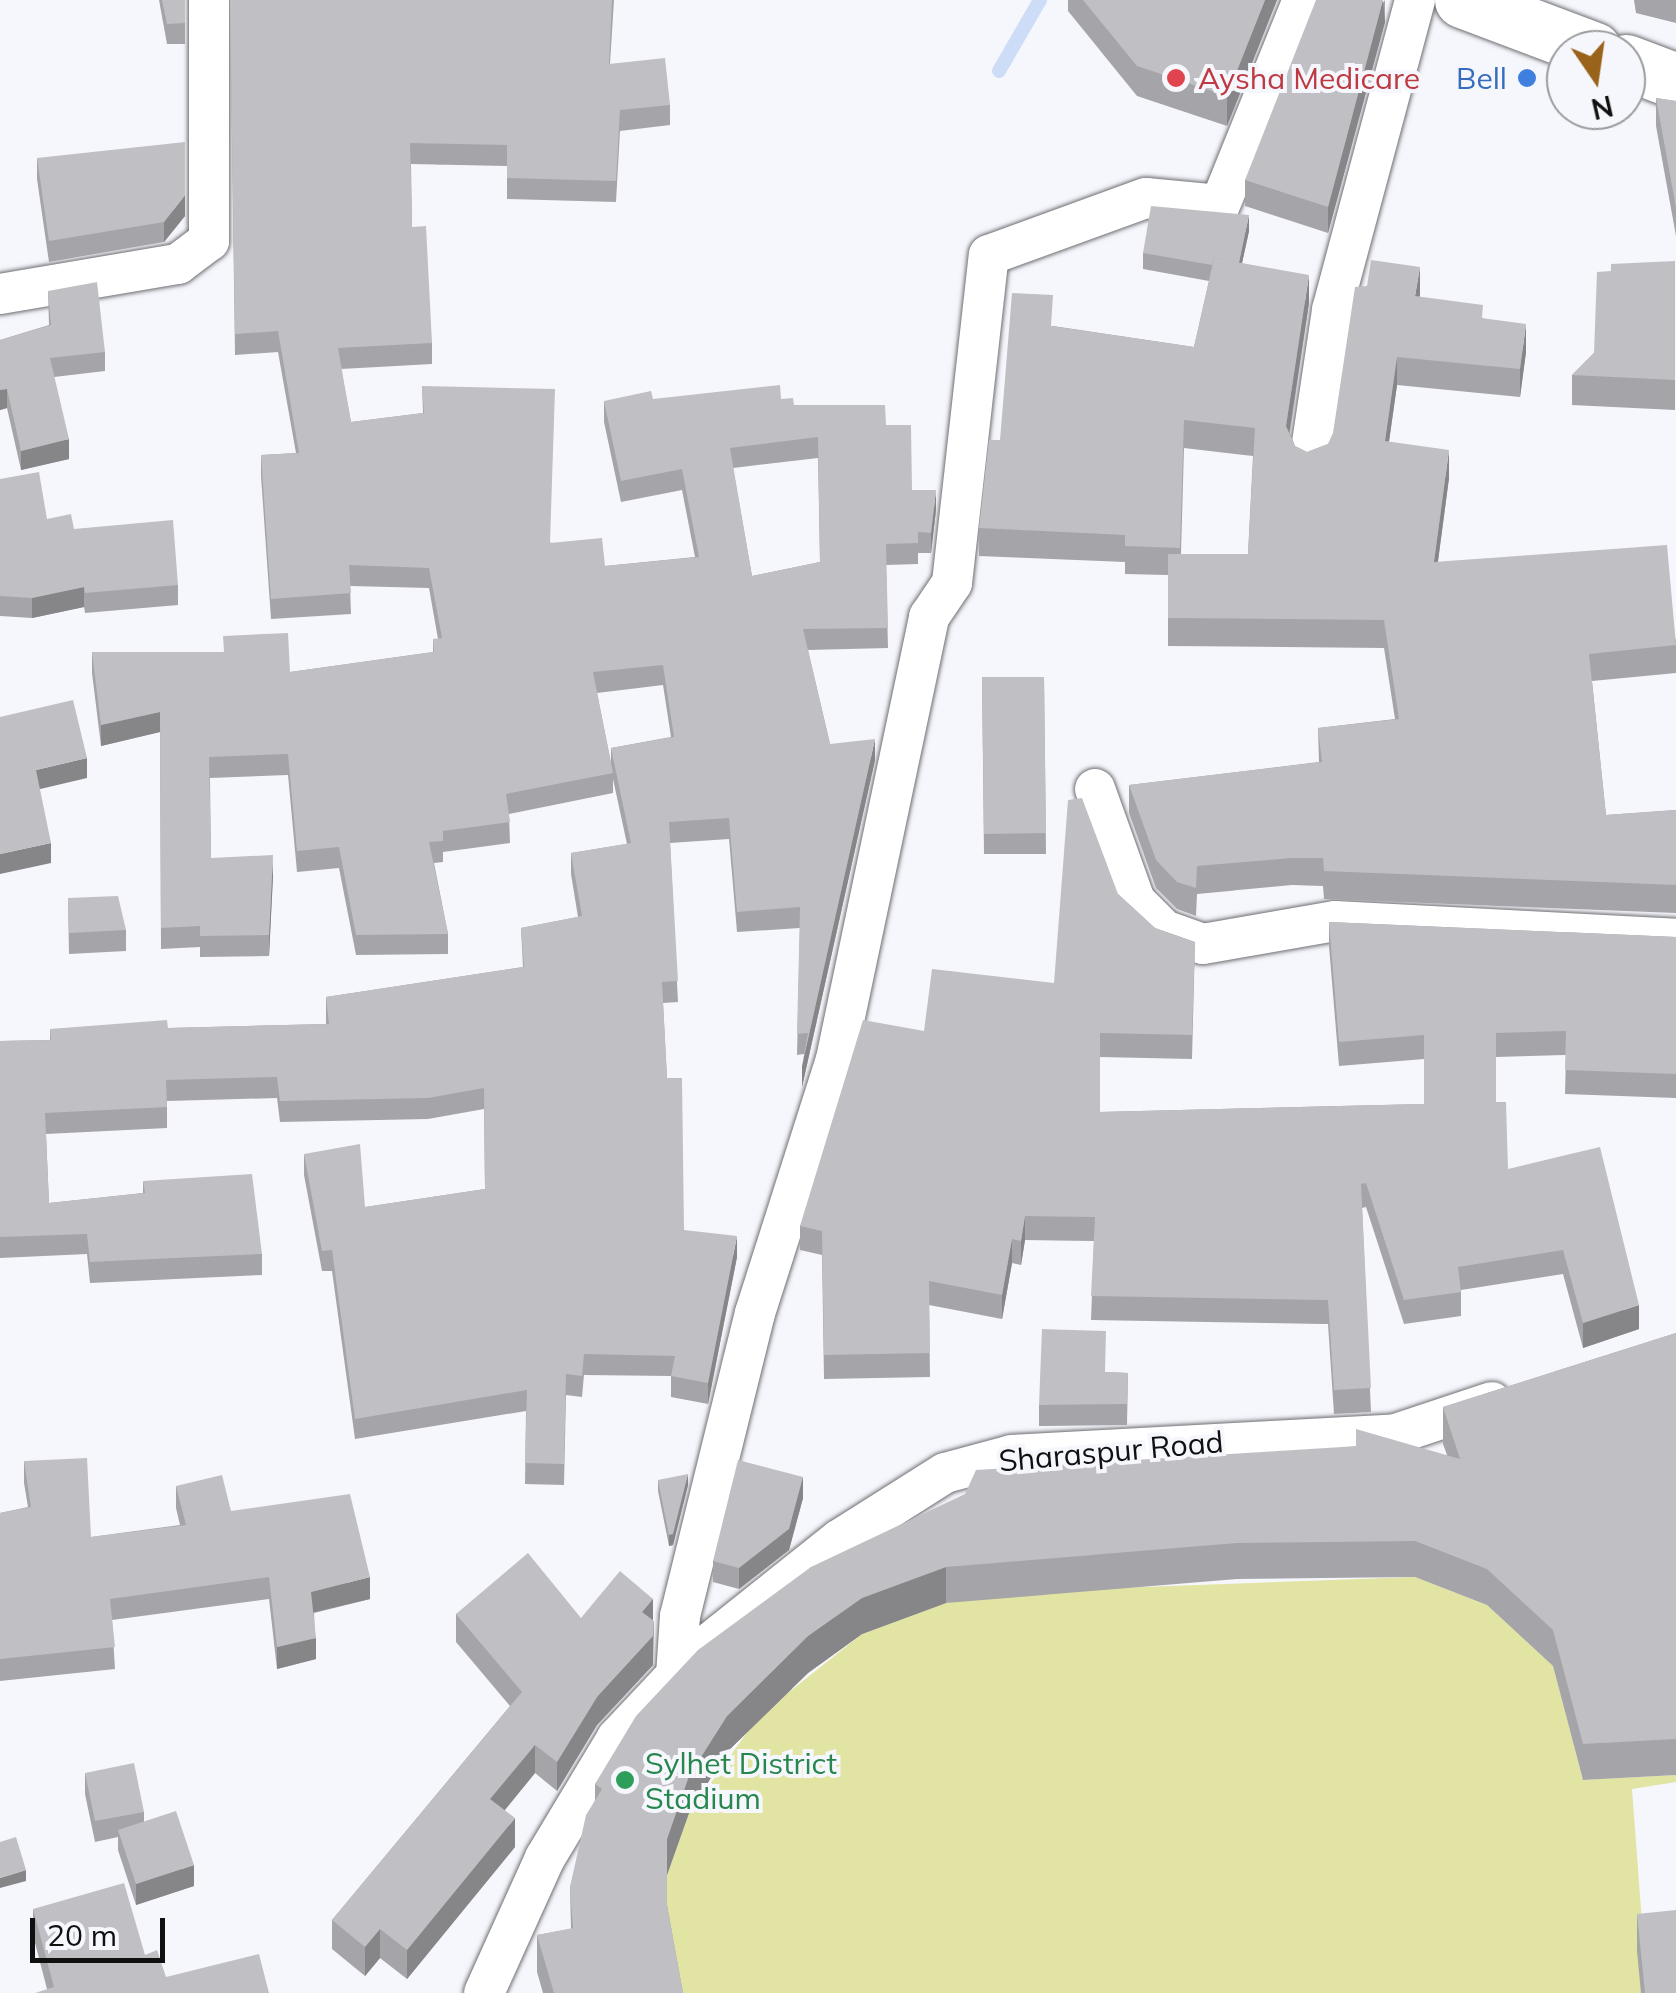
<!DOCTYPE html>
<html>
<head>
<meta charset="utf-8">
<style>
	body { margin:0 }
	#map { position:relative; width:1676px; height:1993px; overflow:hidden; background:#f6f7fc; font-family:Mulish,sans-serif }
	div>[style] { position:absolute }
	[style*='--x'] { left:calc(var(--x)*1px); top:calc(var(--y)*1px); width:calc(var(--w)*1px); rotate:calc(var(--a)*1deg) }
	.green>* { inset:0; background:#e1e4a3 }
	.stream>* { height:14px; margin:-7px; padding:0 7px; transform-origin:7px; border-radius:7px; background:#cdddf8 }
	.roads { filter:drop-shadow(0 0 2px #6e6f73) drop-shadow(0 0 2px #6e6f73) }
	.street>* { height:40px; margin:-20px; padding:0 20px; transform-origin:20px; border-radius:20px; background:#fff }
	.secondary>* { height:55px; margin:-27.5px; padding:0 27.5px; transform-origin:27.5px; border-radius:27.5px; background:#fff }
	.wall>* { inset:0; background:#a5a4a9 }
	.shaded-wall>* { inset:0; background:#868689 }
	.building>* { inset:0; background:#c0bfc4 }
	.dots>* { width:28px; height:28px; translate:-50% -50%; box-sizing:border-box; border:5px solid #f6f7fc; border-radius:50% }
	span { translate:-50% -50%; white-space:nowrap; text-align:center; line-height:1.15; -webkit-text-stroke:8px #f6f7fc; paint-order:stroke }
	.health-label { font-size:30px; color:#be3a42 }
	.left { translate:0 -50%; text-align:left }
	.shop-label { font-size:30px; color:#366cbe }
	.right { translate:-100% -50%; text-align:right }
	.street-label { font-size:30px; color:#101011 }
	.leisure-label { font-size:30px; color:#27864d }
	.north { position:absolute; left:1546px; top:30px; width:100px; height:100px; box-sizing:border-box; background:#f6f7fc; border:2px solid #9a9b9e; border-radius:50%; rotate:167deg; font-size:28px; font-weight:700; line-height:40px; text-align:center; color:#101011 }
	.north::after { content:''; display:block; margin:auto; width:35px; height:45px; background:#99631c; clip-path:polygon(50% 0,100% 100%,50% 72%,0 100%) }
	.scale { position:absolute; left:30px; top:1918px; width:135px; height:45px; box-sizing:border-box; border:5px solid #101011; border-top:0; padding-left:12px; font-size:30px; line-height:35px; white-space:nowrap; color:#101011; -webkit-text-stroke:8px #f6f7fc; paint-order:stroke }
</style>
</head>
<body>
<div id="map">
	<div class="green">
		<div style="clip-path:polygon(1415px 1577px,1487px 1605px,1553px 1666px,1583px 1780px,1676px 1775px,1676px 1782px,1632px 1789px,1643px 1936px,1676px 1935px,1641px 1993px,676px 1993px,667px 1942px,667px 1875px,689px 1813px,759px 1716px,862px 1634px,946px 1603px,1036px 1591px)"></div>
	</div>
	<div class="stream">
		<div style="--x:999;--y:71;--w:82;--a:-60"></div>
	</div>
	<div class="roads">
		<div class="street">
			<div style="--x:0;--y:294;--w:181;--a:-9.6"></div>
			<div style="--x:178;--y:264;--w:39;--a:-37"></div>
			<div style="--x:209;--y:241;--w:241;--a:-90"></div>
			<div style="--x:1310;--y:456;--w:148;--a:-81.4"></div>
			<div style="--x:1332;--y:310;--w:321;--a:-75"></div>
			<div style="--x:1095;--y:789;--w:119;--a:70.3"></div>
			<div style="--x:1135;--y:901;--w:41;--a:45"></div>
			<div style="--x:1164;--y:930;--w:41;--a:19.7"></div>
			<div style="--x:1203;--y:944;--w:134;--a:-9.9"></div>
			<div style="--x:1335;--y:921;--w:341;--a:3"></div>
			<div style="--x:676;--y:1676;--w:60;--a:-86.2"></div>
			<div style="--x:680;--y:1616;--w:312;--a:-76.1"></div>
			<div style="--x:755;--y:1313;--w:267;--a:-72.3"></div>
			<div style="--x:836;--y:1059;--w:452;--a:-78.1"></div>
			<div style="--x:929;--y:617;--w:41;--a:-55.9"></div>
			<div style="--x:952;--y:583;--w:330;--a:-83.6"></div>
			<div style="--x:989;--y:255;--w:167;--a:-20"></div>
			<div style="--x:1146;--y:198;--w:74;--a:5.4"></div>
			<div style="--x:1220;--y:205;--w:221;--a:-68"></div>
			<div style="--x:484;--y:1993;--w:148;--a:-65.7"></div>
			<div style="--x:545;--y:1858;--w:140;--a:-59"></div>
			<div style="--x:617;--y:1738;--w:115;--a:-46.8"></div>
			<div style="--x:696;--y:1654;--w:183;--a:-38.6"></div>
			<div style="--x:839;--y:1540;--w:125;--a:-32.3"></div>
			<div style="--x:945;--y:1473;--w:69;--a:-15"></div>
			<div style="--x:1012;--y:1455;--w:385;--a:-3.1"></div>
			<div style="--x:1396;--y:1434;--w:101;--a:-18.4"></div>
		</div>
		<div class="secondary">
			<div style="--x:1462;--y:0;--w:141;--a:20.7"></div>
			<div style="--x:1626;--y:62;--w:53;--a:20.8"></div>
		</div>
	</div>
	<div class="wall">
		<div style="clip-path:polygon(159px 0,185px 0,185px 44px,167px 44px)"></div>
		<div style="clip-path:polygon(evenodd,230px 0,614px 0,610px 64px,670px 105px,670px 125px,620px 131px,616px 202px,507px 199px,507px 166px,411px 164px,412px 227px,432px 343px,432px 364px,341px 369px,351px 422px,423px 413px,422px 386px,551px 543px,605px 566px,695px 557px,682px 490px,621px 502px,604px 422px,604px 401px,781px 399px,794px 405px,886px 425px,912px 490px,936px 510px,931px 553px,918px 553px,918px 564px,886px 565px,888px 648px,808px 650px,830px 744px,875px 760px,802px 1087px,804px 1054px,797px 1055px,800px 928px,737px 932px,729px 839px,670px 843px,678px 1002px,663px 1003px,667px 1078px,684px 1230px,737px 1257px,708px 1404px,671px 1397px,671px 1376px,584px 1375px,582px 1397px,566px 1395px,564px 1485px,525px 1484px,526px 1411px,355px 1439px,332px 1271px,322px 1271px,304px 1175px,304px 1154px,365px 1207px,485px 1189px,484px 1109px,428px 1119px,280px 1122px,277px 1098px,167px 1101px,167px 1128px,46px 1134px,49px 1203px,143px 1193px,143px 1181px,262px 1254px,262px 1275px,90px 1283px,87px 1254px,0 1258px,0 1041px,50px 1040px,50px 1029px,168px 1028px,326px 1024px,326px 997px,523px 967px,521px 928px,578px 917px,571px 874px,571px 853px,627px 844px,613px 779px,613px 793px,509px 814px,510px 843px,443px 852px,443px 862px,434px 863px,448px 934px,448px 954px,356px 955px,339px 868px,297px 872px,288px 775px,210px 778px,211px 858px,273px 876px,269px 956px,200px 957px,200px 947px,161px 949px,160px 732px,101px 746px,92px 673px,92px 652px,290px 672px,433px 652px,433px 639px,438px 639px,429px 588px,350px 586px,351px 614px,271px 619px,261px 476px,261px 455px,296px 453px,278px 352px,235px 355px,230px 0,818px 458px,820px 562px,752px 576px,733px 468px,818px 458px,230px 0,663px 685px,671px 737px,611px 748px,611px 763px,597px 693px,663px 685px)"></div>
		<div style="clip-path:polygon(1068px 0,1277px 0,1227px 126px,1137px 96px,1068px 11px)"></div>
		<div style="clip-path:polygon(1385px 0,1385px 22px,1328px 233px,1245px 206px,1245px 180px)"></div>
		<div style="clip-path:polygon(1634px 0,1676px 0,1676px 23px,1636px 13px)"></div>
		<div style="clip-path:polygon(1656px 98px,1676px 101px,1676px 236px,1656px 126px)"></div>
		<div style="clip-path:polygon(37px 158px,185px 216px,164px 242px,49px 262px,37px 179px)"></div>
		<div style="clip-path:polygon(evenodd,1249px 231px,1242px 263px,1309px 303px,1290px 433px,1295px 446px,1307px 452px,1328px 444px,1419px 297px,1483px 318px,1526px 352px,1520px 397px,1397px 385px,1389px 442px,1449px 478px,1438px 562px,1676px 639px,1676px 673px,1592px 681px,1606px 815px,1676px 810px,1676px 913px,1324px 899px,1323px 886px,1292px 885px,1197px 894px,1196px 916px,1177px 909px,1156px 888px,1129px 813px,1129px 785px,1319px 762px,1318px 728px,1395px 719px,1384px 648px,1168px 646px,1168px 575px,1125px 574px,1125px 562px,979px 556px,979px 528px,1000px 440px,1053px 326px,1194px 347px,1209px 281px,1143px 269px,1143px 253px,1249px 231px,1184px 448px,1253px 456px,1248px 554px,1181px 554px,1184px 448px)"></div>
		<div style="clip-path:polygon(1675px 261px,1675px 410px,1572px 405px,1572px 375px,1594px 353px)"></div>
		<div style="clip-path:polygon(48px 291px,105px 352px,105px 371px,54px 377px,69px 459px,21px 470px,7px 408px,0 410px,0 340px,49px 325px)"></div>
		<div style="clip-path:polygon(0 479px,47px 519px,74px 529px,178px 585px,178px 605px,85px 613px,84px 607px,32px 618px,0 616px)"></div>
		<div style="clip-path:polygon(982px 677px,1044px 677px,1046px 854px,984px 854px)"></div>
		<div style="clip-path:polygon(1118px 894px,1155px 928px,1195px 942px,1192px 1059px,1100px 1057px,1100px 1112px,1424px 1104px,1424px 1059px,1339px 1066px,1329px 946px,1329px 922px,1676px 937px,1676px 1098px,1565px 1094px,1566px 1055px,1496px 1057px,1496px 1102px,1508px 1169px,1639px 1329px,1583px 1348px,1563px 1274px,1461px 1290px,1461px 1316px,1404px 1324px,1366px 1207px,1362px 1208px,1371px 1412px,1334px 1414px,1328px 1324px,1091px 1320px,1094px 1241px,1025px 1240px,1021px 1265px,1012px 1263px,1002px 1319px,929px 1305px,930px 1377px,824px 1379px,822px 1255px,800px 1250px,800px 1226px,924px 1031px,1054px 983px)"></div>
		<div style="clip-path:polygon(68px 898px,126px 930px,126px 951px,69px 954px)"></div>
		<div style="clip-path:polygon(1676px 1333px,1676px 1775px,1583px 1780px,1553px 1666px,1487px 1605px,1415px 1577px,1237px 1579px,946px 1603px,862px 1634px,808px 1673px,727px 1752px,689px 1813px,667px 1875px,667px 1905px,683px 1993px,543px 1993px,537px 1972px,537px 1935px,571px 1929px,570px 1887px,595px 1800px,595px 1784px,811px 1567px,1447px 1455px,1443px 1444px,1443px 1407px)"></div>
		<div style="clip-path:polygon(1105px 1372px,1128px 1373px,1127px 1425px,1039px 1426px,1039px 1405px)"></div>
		<div style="clip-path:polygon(24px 1461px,91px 1537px,180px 1525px,176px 1508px,176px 1486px,231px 1511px,370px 1599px,314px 1613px,316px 1659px,277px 1669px,269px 1599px,112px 1620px,115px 1669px,0 1681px,0 1513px,28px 1507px,24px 1483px)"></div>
		<div style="clip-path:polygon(658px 1480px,688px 1485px,673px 1545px,669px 1546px,658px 1491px)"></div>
		<div style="clip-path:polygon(803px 1498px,789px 1550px,739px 1589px,713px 1582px,713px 1561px)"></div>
		<div style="clip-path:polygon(653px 1599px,653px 1665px,597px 1725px,557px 1791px,535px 1773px,505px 1810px,515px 1847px,407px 1979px,380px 1958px,365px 1976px,332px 1949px,332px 1920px,510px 1706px,456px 1642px,456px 1614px,581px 1618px)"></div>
		<div style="clip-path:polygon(85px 1773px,144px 1812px,144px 1822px,194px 1886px,136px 1905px,118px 1850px,118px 1837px,95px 1842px,85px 1794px)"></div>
		<div style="clip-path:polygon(33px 1909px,145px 1955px,166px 1977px,47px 1989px,33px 1935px)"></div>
		<div style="clip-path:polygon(1637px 1914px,1676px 1993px,1641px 1993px,1637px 1951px)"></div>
	</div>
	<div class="shaded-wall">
		<div style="clip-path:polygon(1265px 0,1277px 0,1227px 126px,1227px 96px)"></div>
		<div style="clip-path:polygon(1383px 0,1385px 22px,1328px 233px,1328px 207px)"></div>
		<div style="clip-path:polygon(185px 195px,185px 216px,164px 242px,164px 222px)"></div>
		<div style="clip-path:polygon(1249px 215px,1249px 231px,1237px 286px,1237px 270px)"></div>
		<div style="clip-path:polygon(1420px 267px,1420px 295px,1415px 324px,1415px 296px)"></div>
		<div style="clip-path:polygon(1309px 275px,1309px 303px,1286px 453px,1286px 426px)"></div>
		<div style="clip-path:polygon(1526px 324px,1526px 352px,1520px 397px,1520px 369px)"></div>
		<div style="clip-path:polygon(1397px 357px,1397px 385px,1385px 469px,1385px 441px)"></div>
		<div style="clip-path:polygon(7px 389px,7px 408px,0 410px,0 390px)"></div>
		<div style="clip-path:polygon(69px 439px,69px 459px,21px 470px,21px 451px)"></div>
		<div style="clip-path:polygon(1449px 450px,1449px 478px,1434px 590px,1434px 562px)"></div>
		<div style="clip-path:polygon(936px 490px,936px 510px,931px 553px,931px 533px)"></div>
		<div style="clip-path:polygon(84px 587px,84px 607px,32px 618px,32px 598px)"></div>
		<div style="clip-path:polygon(160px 712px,160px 732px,101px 746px,101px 725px)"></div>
		<div style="clip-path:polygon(875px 739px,875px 760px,802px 1087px,802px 1066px)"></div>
		<div style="clip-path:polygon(87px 758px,87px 778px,36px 790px,36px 770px)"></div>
		<div style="clip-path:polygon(51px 843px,51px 863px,0 874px,0 854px)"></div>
		<div style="clip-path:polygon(273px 855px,273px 876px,269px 956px,269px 935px)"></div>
		<div style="clip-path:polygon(1025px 1216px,1025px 1240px,1021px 1265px,1021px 1241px)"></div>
		<div style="clip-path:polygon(737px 1236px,737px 1257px,708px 1404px,708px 1383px)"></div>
		<div style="clip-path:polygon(1012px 1239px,1012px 1263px,1002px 1319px,1002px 1295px)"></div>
		<div style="clip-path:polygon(1639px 1305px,1639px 1329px,1583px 1348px,1583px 1323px)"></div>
		<div style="clip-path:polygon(688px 1474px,688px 1485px,673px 1545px,669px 1546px,669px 1535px)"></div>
		<div style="clip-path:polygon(803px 1477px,803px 1498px,789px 1550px,739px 1589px,739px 1568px)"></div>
		<div style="clip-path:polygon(946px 1567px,946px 1603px,862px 1634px,808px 1673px,727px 1752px,689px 1813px,667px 1875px,667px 1839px,689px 1776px,727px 1716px,808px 1636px,862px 1598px)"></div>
		<div style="clip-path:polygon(370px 1577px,370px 1599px,311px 1613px,311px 1592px)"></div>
		<div style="clip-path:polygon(653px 1599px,653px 1627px,642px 1612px)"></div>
		<div style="clip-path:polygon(654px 1621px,653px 1665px,597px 1725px,557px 1791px,557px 1762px,597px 1697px)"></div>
		<div style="clip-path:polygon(316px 1638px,316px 1659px,277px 1669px,277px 1647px)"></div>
		<div style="clip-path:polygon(535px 1745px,535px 1773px,490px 1828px,490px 1799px)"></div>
		<div style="clip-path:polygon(515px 1818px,515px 1847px,407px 1979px,407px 1950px)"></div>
		<div style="clip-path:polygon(194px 1865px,194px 1886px,136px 1905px,136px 1884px)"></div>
		<div style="clip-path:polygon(26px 1870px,26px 1881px,0 1888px,0 1878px)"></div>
		<div style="clip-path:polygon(380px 1929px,380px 1958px,365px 1976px,365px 1947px)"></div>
	</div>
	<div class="building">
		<div style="clip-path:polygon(162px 0,185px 0,185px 23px,167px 24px)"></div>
		<div style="clip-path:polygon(evenodd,230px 0,612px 0,609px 64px,665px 58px,670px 105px,620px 110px,616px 181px,507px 178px,507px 145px,410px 143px,412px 227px,426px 226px,432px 343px,338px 348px,351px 422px,424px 413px,422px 386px,555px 389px,550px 543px,602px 538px,605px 566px,699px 557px,682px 469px,621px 481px,604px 401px,651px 391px,653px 399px,780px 385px,781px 399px,793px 398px,794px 405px,885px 405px,886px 425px,911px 425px,912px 490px,936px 490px,931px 533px,918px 532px,918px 543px,886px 544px,888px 628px,803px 629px,830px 744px,875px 739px,802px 1066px,808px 1033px,797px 1034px,800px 907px,737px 912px,729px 818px,669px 822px,678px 981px,662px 982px,667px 1078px,682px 1078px,684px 1230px,737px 1236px,708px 1383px,671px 1376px,675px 1356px,584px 1354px,582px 1376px,566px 1374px,564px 1464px,525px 1463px,527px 1390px,355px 1419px,332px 1250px,322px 1251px,304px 1154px,360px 1144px,365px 1207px,485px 1189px,484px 1088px,428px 1098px,280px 1101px,277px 1077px,166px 1080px,167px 1107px,45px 1113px,49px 1203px,145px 1193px,143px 1181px,252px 1174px,262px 1254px,90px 1262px,87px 1234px,0 1237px,0 1041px,51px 1040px,50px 1029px,167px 1020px,168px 1028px,329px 1024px,326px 997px,524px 967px,521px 928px,582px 916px,571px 853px,631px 843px,611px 748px,674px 737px,663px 665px,593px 672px,613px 773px,506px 794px,510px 822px,443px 831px,443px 841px,429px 842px,448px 934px,356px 935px,339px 847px,297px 851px,288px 754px,209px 757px,211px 858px,273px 855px,269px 935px,200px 936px,200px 926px,161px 928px,160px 712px,101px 725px,92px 652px,224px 652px,223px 636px,288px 633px,290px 672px,434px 652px,433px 639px,442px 638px,429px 568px,349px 565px,351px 593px,271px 599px,261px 455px,299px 453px,278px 331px,235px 334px,230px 0,818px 437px,820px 562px,752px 576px,730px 448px,818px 437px)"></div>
		<div style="clip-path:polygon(1083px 0,1265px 0,1227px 96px,1137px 66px)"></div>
		<div style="clip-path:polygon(1316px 0,1383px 0,1328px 207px,1245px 180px)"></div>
		<div style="clip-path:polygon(1656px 98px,1676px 101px,1676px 208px)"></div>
		<div style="clip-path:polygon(185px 142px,185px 195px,164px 222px,49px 241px,37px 158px)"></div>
		<div style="clip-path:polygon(1151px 206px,1249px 215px,1239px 263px,1214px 258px,1212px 265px,1143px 253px)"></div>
		<div style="clip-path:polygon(1214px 258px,1309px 275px,1286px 426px,1295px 446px,1307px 452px,1328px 444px,1333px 433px,1355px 287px,1367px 286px,1371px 260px,1420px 267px,1415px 296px,1483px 305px,1482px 318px,1526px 324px,1520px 369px,1397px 357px,1385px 441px,1449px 450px,1434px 562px,1667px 545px,1676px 645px,1589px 654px,1606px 815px,1676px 810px,1676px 885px,1324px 871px,1323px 858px,1292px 858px,1197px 866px,1196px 888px,1177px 882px,1156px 860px,1129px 785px,1322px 762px,1318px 728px,1399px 719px,1384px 620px,1168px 618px,1168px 554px,1248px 554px,1255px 428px,1184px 420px,1180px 548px,1125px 546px,1125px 535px,979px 528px,989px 440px,1000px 440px,1012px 293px,1053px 295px,1051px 326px,1194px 347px)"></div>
		<div style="clip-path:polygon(1675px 261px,1675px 380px,1572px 375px,1594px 353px,1597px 272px,1611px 271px,1611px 264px)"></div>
		<div style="clip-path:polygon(97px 282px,105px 352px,50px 358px,69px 439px,21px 451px,7px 389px,0 390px,0 340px,51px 325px,48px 291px)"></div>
		<div style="clip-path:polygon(39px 472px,47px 519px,71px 514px,74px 529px,173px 520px,178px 585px,85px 593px,84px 587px,32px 598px,0 596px,0 479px)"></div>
		<div style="clip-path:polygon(982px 677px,1044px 677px,1046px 833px,984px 834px)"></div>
		<div style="clip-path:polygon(73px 700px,87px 758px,36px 770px,51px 843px,0 854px,0 717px)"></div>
		<div style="clip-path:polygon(1082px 798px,1118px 894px,1155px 928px,1195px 942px,1192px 1035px,1100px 1033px,1100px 1112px,1424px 1104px,1424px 1035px,1339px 1042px,1329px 922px,1676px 937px,1676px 1074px,1565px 1070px,1566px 1031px,1496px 1033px,1496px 1102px,1506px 1102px,1508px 1169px,1600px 1147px,1639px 1305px,1583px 1323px,1563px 1250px,1458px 1267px,1461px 1292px,1404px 1300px,1366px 1183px,1361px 1184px,1371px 1388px,1334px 1390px,1328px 1300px,1091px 1296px,1095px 1217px,1025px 1216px,1021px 1241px,1012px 1239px,1002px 1295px,929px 1281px,930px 1353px,824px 1355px,822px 1231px,800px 1226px,863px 1020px,924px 1031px,932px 969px,1054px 983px,1068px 800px)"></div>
		<div style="clip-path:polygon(118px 896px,126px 930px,69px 933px,68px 898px)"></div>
		<div style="clip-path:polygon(1042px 1329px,1106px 1331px,1105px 1372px,1128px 1373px,1127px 1404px,1039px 1405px)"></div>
		<div style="clip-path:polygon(1676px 1333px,1676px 1739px,1583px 1744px,1553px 1630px,1487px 1569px,1415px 1541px,1237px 1543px,946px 1567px,862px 1598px,808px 1636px,727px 1716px,689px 1776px,667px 1839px,667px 1905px,683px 1993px,554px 1993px,537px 1935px,573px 1928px,570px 1887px,586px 1815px,602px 1789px,595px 1784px,636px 1716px,698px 1650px,811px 1567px,965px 1494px,976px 1470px,1356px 1446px,1356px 1429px,1460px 1459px,1443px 1407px)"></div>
		<div style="clip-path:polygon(87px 1458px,91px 1537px,186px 1525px,176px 1486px,222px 1475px,231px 1511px,350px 1494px,370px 1577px,311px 1592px,316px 1638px,277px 1647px,269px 1577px,110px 1599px,115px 1647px,0 1659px,0 1513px,31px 1507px,24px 1461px)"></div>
		<div style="clip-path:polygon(738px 1460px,803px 1477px,789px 1529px,739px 1568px,713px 1561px)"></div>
		<div style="clip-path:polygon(688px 1474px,673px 1534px,669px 1535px,658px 1480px)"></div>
		<div style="clip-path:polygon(528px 1553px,581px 1618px,620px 1571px,653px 1599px,642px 1612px,654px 1621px,653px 1636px,597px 1697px,557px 1762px,535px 1745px,490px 1799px,515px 1818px,407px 1950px,380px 1929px,365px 1947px,332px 1920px,522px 1692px,456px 1614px)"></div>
		<div style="clip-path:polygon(134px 1763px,144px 1812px,95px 1821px,85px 1773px)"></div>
		<div style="clip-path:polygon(176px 1811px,194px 1865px,136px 1884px,118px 1830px)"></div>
		<div style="clip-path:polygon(16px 1837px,26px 1870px,0 1878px,0 1842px)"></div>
		<div style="clip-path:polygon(124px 1883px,145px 1955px,157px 1950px,166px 1977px,259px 1954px,269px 1993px,35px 1993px,54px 1987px,33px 1909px)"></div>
		<div style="clip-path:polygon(1676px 1910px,1676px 1993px,1645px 1993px,1637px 1914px)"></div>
	</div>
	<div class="dots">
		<div style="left:1176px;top:78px;background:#e0444e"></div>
		<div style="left:1527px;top:78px;background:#3f7fe0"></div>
		<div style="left:625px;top:1780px;background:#2e9e5b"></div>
	</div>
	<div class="health-label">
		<span class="left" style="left:1198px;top:78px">Aysha Medicare</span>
	</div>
	<div class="shop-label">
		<span class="right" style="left:1507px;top:78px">Bell</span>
	</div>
	<div class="street-label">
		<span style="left:1111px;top:1451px;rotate:-5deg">Sharaspur Road</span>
	</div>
	<div class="leisure-label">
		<span class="left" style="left:645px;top:1780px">Sylhet District<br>Stadium</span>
	</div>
	<div class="north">N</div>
	<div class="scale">20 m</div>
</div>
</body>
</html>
